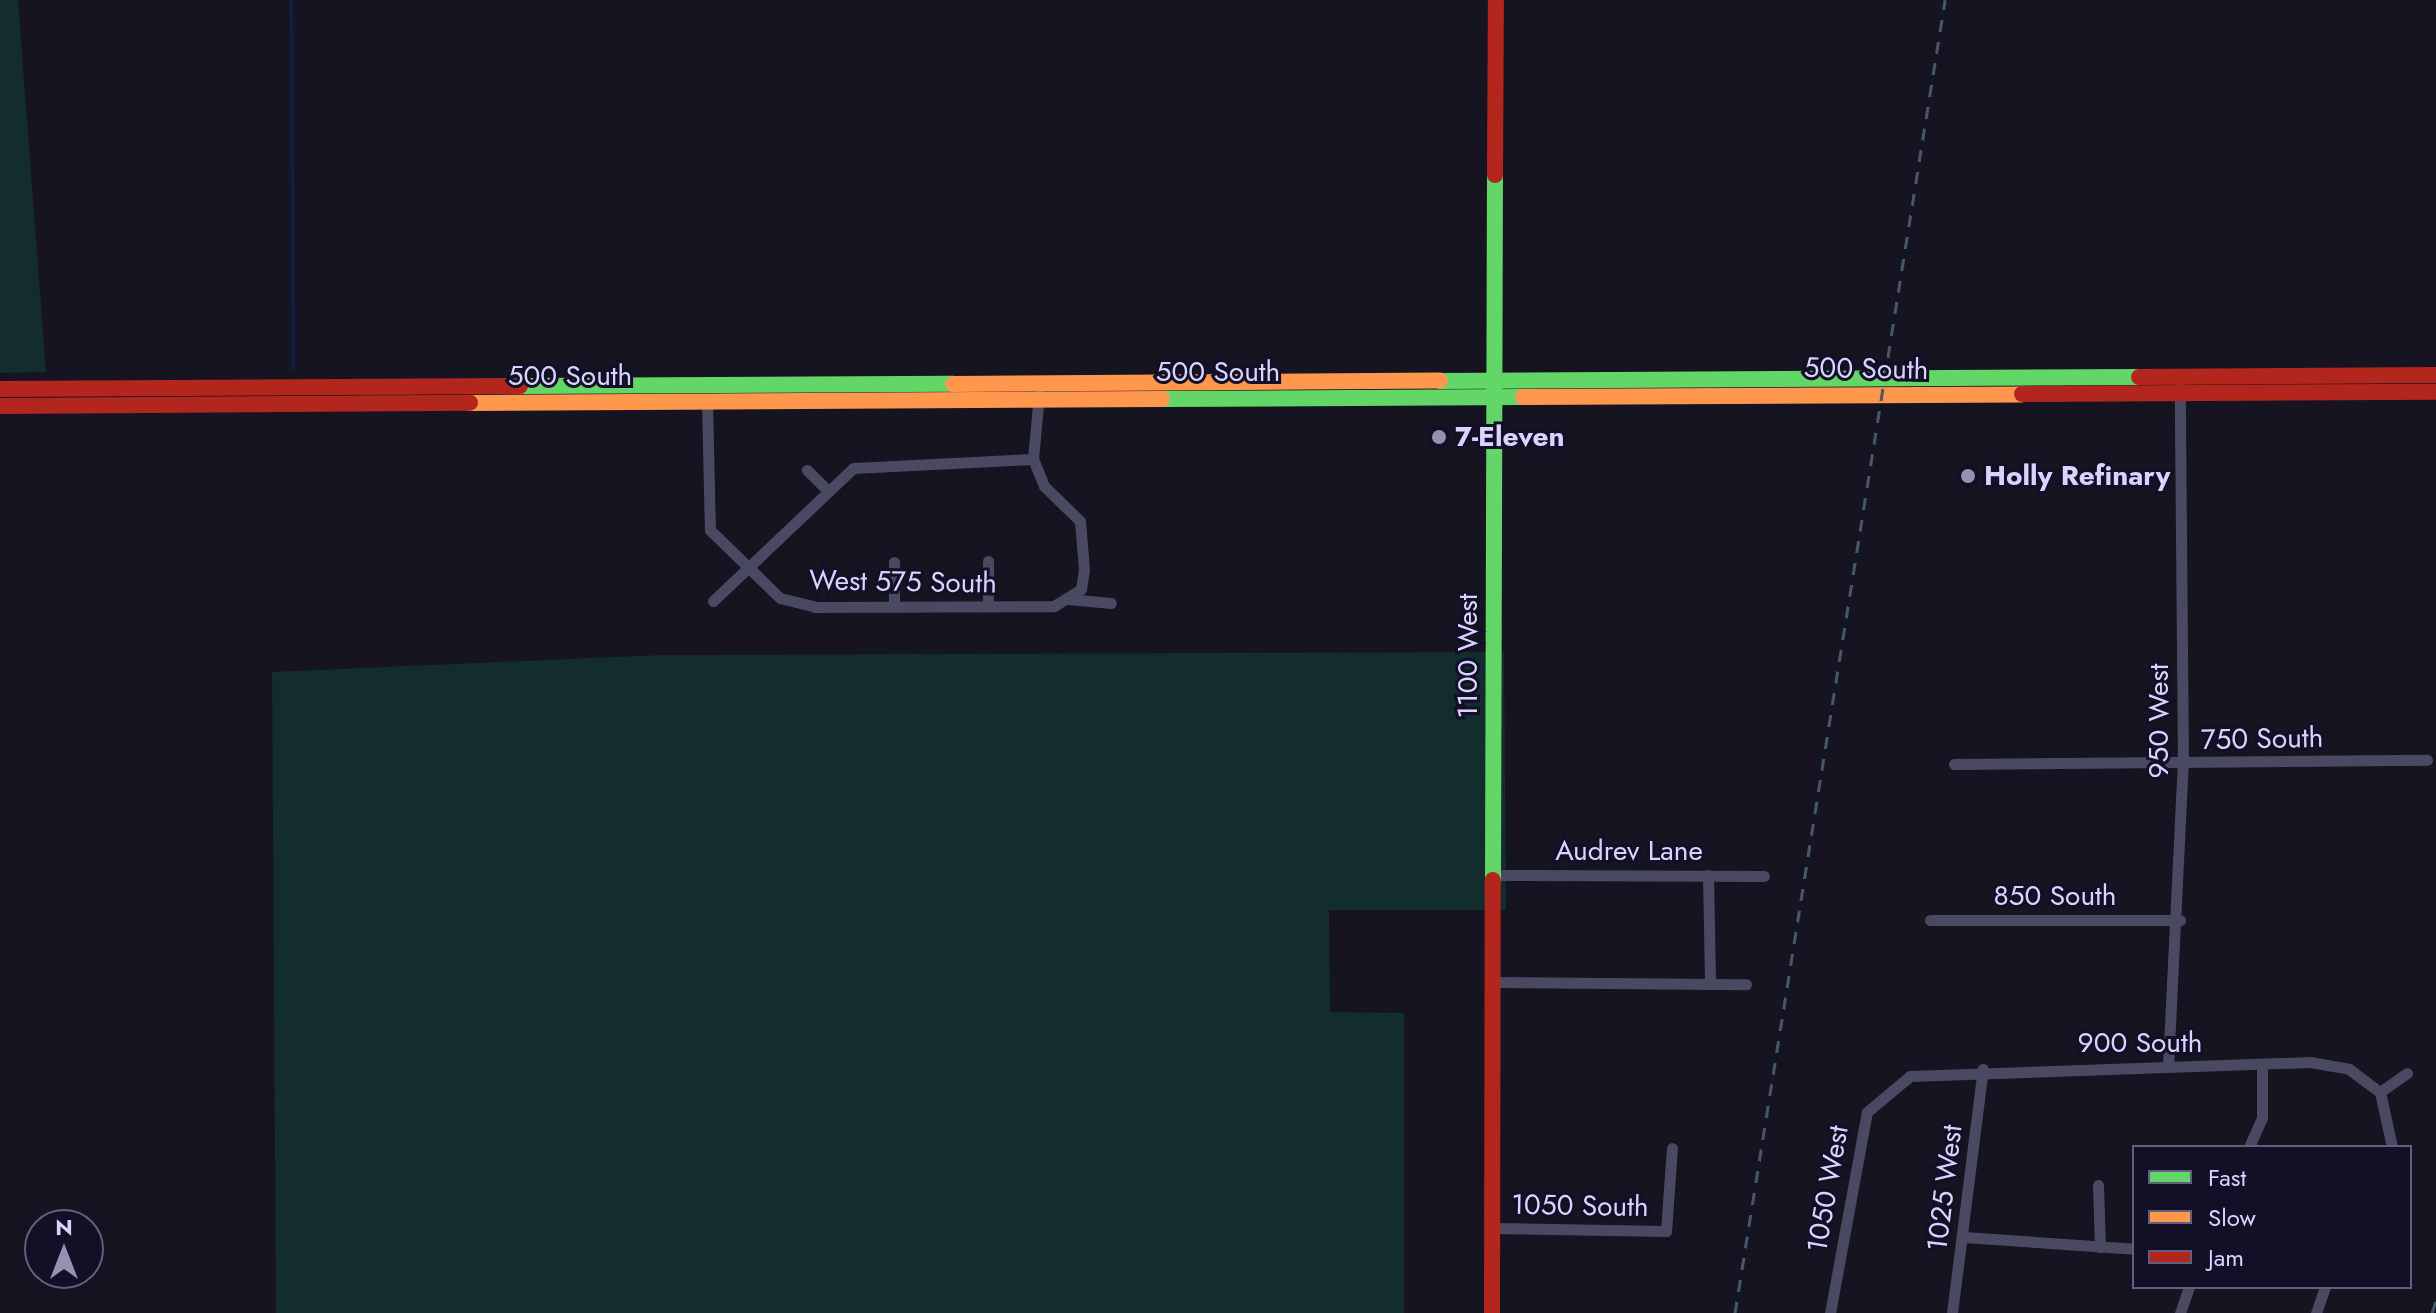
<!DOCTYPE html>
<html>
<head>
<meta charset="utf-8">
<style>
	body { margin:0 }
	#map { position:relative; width:2436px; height:1313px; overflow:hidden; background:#161421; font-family:Jost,sans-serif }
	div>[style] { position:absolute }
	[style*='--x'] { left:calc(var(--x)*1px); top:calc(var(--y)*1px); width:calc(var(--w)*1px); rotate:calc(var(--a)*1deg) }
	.green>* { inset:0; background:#132c2d }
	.stream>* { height:3px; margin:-1.5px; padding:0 1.5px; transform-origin:1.5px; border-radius:1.5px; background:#0d2144 }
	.street>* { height:11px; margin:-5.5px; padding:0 5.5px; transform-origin:5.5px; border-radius:5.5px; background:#4a4962 }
	.fast>* { height:16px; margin:-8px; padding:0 8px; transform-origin:8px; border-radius:8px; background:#63d668 }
	.slow>* { height:16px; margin:-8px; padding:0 8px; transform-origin:8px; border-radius:8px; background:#ff974d }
	.jam>* { height:16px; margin:-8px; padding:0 8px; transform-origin:8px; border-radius:8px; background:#b3261e }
	.rail>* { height:3px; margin-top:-1.5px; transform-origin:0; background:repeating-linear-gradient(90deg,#43596b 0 12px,transparent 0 22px) }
	.dots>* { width:22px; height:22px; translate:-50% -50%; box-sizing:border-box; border:4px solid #130f26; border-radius:50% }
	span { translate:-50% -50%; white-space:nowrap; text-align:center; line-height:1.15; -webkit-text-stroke:6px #130f26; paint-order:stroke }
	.street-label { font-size:28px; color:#d9d4ff }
	.poi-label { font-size:28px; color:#d9d4ff; font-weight:700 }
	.left { translate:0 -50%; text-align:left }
	.legend { position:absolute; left:2132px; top:1145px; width:280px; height:144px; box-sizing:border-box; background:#130f26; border:2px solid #625e7d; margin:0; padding:10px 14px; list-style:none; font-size:24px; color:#d9d4ff }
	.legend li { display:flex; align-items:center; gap:16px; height:40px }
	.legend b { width:40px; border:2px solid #625e7d }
	.north { position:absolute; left:24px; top:1209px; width:80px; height:80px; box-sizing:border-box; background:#130f26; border:2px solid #625e7d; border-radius:50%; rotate:0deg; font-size:22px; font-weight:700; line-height:32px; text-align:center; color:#d9d4ff }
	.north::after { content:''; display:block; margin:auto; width:28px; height:36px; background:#9591b1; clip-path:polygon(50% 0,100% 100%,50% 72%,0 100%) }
</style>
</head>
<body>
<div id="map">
	<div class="green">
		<div style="clip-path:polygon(0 0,18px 0,46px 372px,0 373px)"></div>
		<div style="clip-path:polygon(1504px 652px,1506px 910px,1329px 910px,1330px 1012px,1404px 1013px,1404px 1313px,276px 1313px,272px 672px,659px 655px)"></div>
	</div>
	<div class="stream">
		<div style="--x:291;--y:0;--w:369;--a:89.7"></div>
	</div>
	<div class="street">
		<div style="--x:707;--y:401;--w:129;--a:88.7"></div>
		<div style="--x:710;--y:530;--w:98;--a:44.2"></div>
		<div style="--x:780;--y:598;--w:36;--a:14"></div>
		<div style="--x:815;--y:607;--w:239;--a:-0.2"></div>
		<div style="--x:1054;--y:606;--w:32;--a:-32"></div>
		<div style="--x:1081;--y:589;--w:19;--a:-81"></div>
		<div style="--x:1084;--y:570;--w:49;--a:-94.7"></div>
		<div style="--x:1080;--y:521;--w:50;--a:-135.8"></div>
		<div style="--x:1044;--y:486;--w:29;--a:-112"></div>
		<div style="--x:1033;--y:459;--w:65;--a:-84.7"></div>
		<div style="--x:807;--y:470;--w:30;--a:45"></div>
		<div style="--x:1068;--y:599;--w:43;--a:5.3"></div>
		<div style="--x:713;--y:601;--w:193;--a:-43.5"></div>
		<div style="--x:853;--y:468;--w:180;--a:-2.9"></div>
		<div style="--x:894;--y:604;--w:42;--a:-90"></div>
		<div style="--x:988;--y:606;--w:45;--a:-90"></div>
		<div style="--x:1954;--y:764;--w:473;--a:-0.5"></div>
		<div style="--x:1494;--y:875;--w:270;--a:0.2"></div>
		<div style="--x:1708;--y:875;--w:109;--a:88.9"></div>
		<div style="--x:1930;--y:920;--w:250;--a:0"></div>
		<div style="--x:1493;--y:982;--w:253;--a:0.5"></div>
		<div style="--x:2168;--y:1066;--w:302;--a:-87.2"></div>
		<div style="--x:2183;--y:764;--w:377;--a:-90.5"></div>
		<div style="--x:2380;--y:1092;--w:56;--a:77.7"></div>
		<div style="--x:2380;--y:1092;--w:33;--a:-35"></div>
		<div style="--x:2249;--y:1147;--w:32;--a:-66"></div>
		<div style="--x:2262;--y:1118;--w:51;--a:-90"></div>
		<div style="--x:2098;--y:1185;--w:62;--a:88.2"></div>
		<div style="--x:1492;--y:1228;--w:174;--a:1"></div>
		<div style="--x:1666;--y:1231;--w:83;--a:-85.9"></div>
		<div style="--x:1964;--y:1237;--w:170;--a:4"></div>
		<div style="--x:1830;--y:1313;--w:204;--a:-79.6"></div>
		<div style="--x:1867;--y:1112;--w:56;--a:-39.9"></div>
		<div style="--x:1910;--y:1076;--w:400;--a:-2"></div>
		<div style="--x:2310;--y:1062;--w:40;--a:10"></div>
		<div style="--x:2349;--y:1069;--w:39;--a:37"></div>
		<div style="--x:1952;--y:1313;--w:246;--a:-82.8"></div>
		<div style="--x:2180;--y:1313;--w:28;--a:-71"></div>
		<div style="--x:2316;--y:1313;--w:28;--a:-71"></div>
	</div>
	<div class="fast">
		<div style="--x:1440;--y:381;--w:699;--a:-0.33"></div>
		<div style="--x:520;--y:386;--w:433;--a:-0.3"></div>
		<div style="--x:1162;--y:399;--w:361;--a:-0.3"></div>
		<div style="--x:1493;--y:880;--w:705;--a:-89.84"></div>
	</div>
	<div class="slow">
		<div style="--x:953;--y:384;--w:487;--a:-0.4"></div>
		<div style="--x:1523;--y:397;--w:499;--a:-0.3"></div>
		<div style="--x:470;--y:403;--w:692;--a:-0.33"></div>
	</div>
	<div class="jam">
		<div style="--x:1495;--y:175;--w:175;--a:-89.7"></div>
		<div style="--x:2139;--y:377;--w:297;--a:-0.4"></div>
		<div style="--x:0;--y:389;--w:520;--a:-0.33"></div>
		<div style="--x:2022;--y:394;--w:414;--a:-0.3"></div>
		<div style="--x:0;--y:406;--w:470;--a:-0.4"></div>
		<div style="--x:1492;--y:1313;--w:433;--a:-89.9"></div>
	</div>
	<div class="rail">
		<div style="--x:1735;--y:1313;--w:1330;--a:-80.91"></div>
		<div style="--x:2432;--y:1313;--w:13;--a:-72"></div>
	</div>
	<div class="dots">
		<div style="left:1439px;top:437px;background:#9591b1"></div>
		<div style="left:1968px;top:476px;background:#9591b1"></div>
	</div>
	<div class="street-label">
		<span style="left:1866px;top:369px;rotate:1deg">500 South</span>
		<span style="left:1218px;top:372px">500 South</span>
		<span style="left:570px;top:376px">500 South</span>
		<span style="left:903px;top:582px;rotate:1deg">West 575 South</span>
		<span style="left:1468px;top:656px;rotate:-90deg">1100 West</span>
		<span style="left:2159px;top:721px;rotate:-90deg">950 West</span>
		<span style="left:2262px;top:739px;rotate:-1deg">750 South</span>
		<span style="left:1629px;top:851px">Audrev Lane</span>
		<span style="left:2055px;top:896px">850 South</span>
		<span style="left:2140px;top:1043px">900 South</span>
		<span style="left:1945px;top:1188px;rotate:-83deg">1025 West</span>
		<span style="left:1828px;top:1189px;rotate:-80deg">1050 West</span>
		<span style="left:1580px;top:1206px;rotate:1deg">1050 South</span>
	</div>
	<div class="poi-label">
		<span class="left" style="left:1455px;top:437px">7-Eleven</span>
		<span class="left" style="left:1984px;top:476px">Holly Refinary</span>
	</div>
	<ul class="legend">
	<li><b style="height:10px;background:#63d668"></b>Fast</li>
	<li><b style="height:10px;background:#ff974d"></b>Slow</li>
	<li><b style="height:10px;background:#b3261e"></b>Jam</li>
	</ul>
	<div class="north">N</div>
</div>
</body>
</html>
